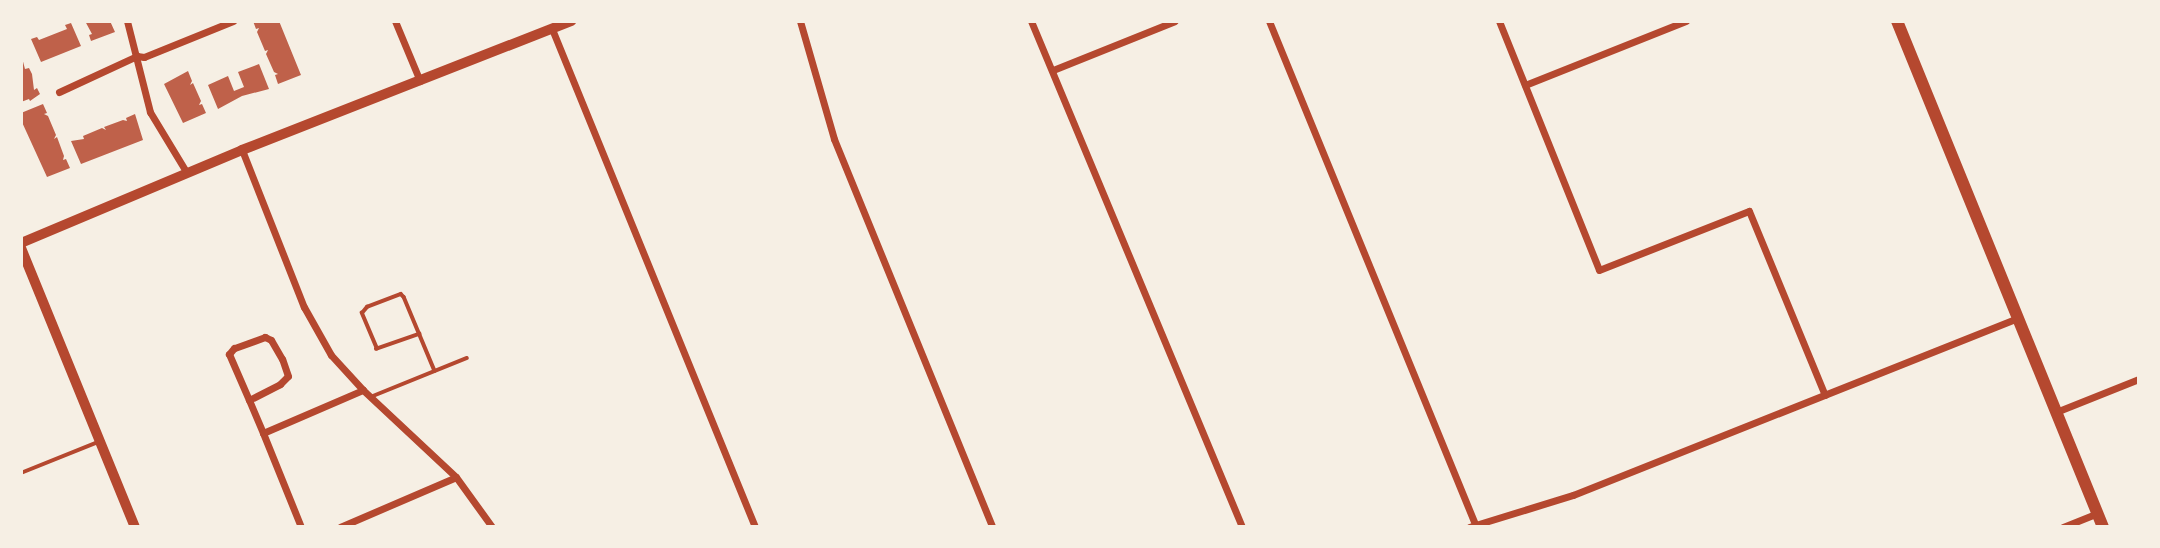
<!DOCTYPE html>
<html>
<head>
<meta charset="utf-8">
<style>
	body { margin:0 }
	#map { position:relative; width:2160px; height:548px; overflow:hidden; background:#f6efe4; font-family:Quicksand,sans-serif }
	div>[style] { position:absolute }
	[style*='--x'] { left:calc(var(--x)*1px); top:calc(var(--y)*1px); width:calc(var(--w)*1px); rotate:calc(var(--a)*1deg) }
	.building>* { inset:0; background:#bf614a }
	.service>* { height:3.5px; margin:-1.75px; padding:0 1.75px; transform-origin:1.75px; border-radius:1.75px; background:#b5482f }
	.minor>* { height:7px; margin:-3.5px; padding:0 3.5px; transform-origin:3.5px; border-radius:3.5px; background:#b5482f }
	.secondary>* { height:10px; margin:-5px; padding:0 5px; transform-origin:5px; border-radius:5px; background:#b5482f }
	.primary>* { height:12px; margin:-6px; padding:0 6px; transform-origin:6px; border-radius:6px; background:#b5482f }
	span { translate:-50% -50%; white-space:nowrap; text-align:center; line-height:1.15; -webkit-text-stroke:7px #f6efe4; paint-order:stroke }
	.frame { position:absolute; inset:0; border:23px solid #f6efe4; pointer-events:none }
</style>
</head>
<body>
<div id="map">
	<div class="building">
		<div style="clip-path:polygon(85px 21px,110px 21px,115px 32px,91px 41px,89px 35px,92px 34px)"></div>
		<div style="clip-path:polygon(253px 21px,279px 21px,301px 75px,278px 84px,275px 75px,278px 74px,274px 72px,266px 54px,268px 50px,265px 51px,257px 32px,259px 28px,256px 29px)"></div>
		<div style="clip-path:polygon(71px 23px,81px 46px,41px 62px,31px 39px,37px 37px,39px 40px,67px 29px,65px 25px)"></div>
		<div style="clip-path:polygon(21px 54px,25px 69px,29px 68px,32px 74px,34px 90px,37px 88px,40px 94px,30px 101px,29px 99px,21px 102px)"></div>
		<div style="clip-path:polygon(259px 64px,269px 89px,242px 96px,218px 109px,208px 85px,228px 76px,234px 91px,244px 87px,238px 72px)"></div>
		<div style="clip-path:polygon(188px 71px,192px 81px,190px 85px,193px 83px,201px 101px,199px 105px,202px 104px,206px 113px,183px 123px,164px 84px)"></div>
		<div style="clip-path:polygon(43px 104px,47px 113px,44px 114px,48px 116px,56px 135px,54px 139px,57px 137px,64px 156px,63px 160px,66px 159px,70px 168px,47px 177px,21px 120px,21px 113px)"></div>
		<div style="clip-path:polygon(135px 114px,143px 140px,81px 164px,71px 141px,84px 139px,83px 136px,102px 128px,106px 130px,104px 127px,123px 120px,127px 121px,126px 118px)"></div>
	</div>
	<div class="service">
		<div style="--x:420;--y:334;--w:46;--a:160.8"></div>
		<div style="--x:377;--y:349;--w:39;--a:-113"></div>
		<div style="--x:362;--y:313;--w:8;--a:-50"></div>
		<div style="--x:367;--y:307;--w:36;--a:-21"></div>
		<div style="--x:401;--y:294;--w:4;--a:45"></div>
		<div style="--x:404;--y:297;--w:80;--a:67.3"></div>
		<div style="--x:373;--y:396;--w:101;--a:-22"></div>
		<div style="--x:21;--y:473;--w:83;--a:-21.9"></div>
	</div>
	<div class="minor">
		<div style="--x:127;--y:21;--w:94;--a:75.8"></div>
		<div style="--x:150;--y:112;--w:71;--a:58.8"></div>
		<div style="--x:395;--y:21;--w:65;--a:67.4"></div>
		<div style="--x:800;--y:21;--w:123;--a:73.9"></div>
		<div style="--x:834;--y:139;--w:419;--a:67.8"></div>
		<div style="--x:1031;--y:21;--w:548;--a:67.36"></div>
		<div style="--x:1269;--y:21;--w:544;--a:67.73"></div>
		<div style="--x:1499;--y:21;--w:268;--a:68.1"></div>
		<div style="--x:1599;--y:270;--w:161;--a:-21.5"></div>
		<div style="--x:1749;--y:211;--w:199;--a:67.6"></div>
		<div style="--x:552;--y:29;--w:538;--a:67.82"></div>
		<div style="--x:1053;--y:70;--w:131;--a:-21.9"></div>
		<div style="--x:1525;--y:85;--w:173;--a:-21.7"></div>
		<div style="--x:59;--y:92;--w:86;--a:-24.8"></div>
		<div style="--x:137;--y:56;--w:7;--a:8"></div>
		<div style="--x:144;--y:57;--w:96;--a:-22"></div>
		<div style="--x:242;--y:150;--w:169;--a:68.5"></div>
		<div style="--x:304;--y:307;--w:55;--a:60.6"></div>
		<div style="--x:331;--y:355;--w:47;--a:47.6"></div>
		<div style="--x:363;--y:390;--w:127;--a:43.1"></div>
		<div style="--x:456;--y:477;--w:62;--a:54.2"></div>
		<div style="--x:249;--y:400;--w:35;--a:-27"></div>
		<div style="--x:280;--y:384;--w:11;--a:-45"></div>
		<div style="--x:288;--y:376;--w:18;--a:-109"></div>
		<div style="--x:282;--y:359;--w:22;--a:-120"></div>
		<div style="--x:271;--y:340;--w:7;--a:-153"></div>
		<div style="--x:265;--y:337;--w:33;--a:160"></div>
		<div style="--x:234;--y:348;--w:8;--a:130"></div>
		<div style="--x:229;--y:354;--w:50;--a:66.5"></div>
		<div style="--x:249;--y:400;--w:36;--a:67"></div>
		<div style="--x:2056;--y:412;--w:89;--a:-21.7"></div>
		<div style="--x:301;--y:527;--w:101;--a:-112"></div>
		<div style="--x:263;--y:433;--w:109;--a:-23.3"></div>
		<div style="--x:340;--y:527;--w:126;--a:-23.3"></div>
		<div style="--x:1469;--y:527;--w:109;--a:-17.1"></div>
		<div style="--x:1573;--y:495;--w:478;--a:-21.7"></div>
		<div style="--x:2063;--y:527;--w:37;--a:-22"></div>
	</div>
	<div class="secondary">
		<div style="--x:21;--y:243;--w:240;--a:-22.8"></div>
		<div style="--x:242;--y:150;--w:354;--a:-21.4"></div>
		<div style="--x:21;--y:248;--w:301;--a:67.8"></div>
	</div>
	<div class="primary">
		<div style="--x:1897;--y:21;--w:546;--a:67.85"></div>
	</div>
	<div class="frame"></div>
</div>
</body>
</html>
